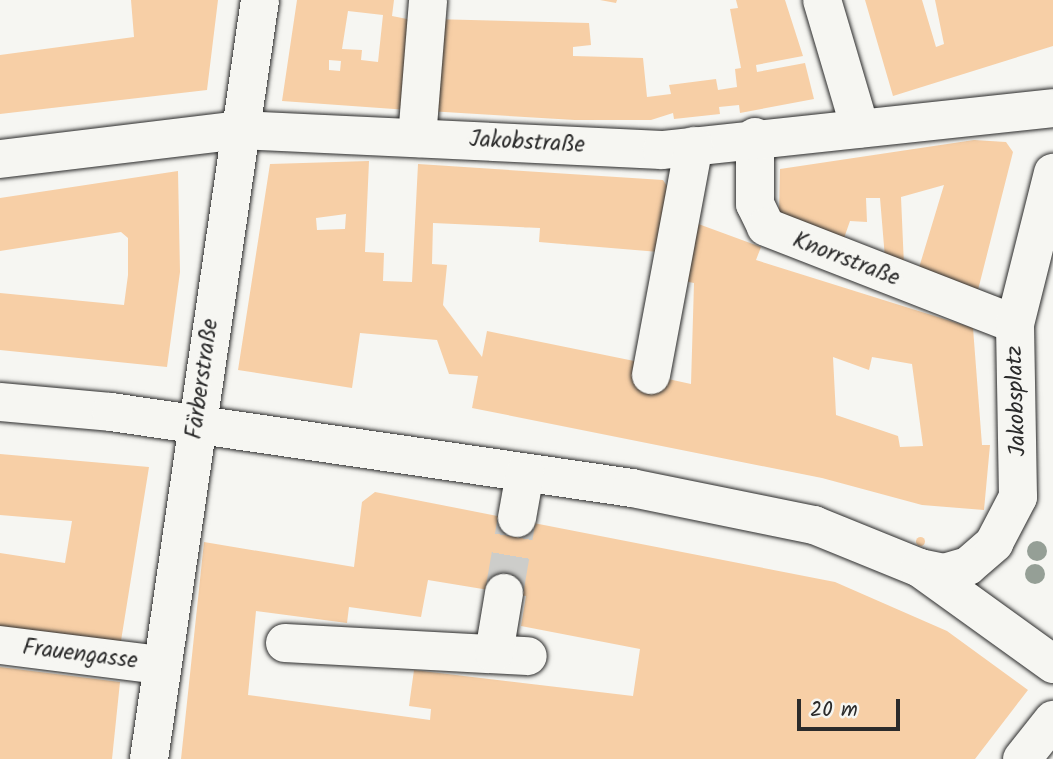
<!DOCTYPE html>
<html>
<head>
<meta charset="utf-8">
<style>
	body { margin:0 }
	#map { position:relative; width:1053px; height:759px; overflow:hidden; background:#f6f6f2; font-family:Kalam,sans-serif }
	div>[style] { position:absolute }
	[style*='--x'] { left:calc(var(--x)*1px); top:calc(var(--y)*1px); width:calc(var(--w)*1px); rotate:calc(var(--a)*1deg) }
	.building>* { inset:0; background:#f7cfa6 }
	.round { border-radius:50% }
	.minor-tunnel>* { height:38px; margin-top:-19px; transform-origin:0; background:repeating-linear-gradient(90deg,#cdcdca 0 38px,transparent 0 57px) }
	.roads { filter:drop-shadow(0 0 2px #2b2b2b) drop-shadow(0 0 2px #2b2b2b) }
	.minor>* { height:38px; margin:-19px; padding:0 19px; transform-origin:19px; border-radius:19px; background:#f6f6f2 }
	.trees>* { width:20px; height:20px; margin:-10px; border-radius:50%; background:#959f96 }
	span { translate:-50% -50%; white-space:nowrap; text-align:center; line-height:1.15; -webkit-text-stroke:7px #f6f6f2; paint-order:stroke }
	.street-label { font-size:23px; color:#2b2b2b }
	.scale { position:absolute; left:797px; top:699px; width:103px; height:32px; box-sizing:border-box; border:4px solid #2b2b2b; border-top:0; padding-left:9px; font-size:21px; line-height:24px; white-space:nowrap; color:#2b2b2b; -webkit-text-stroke:5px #f6f6f2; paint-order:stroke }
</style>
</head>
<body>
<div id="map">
	<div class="building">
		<div style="clip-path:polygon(131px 0,218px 0,207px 90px,0 114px,0 55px,134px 37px)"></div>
		<div style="clip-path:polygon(evenodd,297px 0,394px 0,392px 16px,417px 21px,408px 110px,282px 101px,297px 0,348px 11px,383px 15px,378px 62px,361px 60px,362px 50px,342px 49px,348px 11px,297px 0,329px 60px,341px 61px,340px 71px,329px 70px,329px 60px)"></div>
		<div style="clip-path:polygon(600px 0,617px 0,616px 3px)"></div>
		<div style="clip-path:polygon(736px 0,785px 0,803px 56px,756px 65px,757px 72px,805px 63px,814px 99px,740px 113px,739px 105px,719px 107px,720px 114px,674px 119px,673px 113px,651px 120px,575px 120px,428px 111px,432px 19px,589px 23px,591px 45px,573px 47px,573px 56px,643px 58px,647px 97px,671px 94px,669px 85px,716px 79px,718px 90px,737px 87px,735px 69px,741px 68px,730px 9px,738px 8px)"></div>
		<div style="clip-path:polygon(865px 0,922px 0,936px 47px,944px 44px,935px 0,1053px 0,1053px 46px,893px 96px)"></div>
		<div style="clip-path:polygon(974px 140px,1006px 142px,1013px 152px,978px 290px,918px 271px,944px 185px,901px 197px,904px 266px,885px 258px,880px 198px,866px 198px,867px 222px,850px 221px,843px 241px,779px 216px,780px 169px)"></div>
		<div style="clip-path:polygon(evenodd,369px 161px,365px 252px,384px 253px,383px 281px,412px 282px,418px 164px,663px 180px,667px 186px,659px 252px,539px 242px,540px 228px,433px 223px,432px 264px,447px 265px,443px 305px,482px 357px,487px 331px,644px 363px,659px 377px,691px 384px,694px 283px,684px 281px,693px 222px,761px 247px,756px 260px,973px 328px,982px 445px,990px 445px,984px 510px,922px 505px,822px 478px,472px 408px,478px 376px,449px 374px,437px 340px,360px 333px,352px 388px,238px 370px,270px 164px,369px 161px,346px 214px,345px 229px,317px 230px,316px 218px,346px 214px,369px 161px,833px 357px,869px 370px,872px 357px,912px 364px,923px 446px,900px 447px,898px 436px,836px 415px,833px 357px)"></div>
		<div style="clip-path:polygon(178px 171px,180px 272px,167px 367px,0 350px,0 293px,124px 305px,128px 275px,128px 238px,121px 232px,0 251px,0 198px)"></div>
		<div style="clip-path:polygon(0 454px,149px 467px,120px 647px,0 628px,0 553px,65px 563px,72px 521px,0 515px)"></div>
		<div style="clip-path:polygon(evenodd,375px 492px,835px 582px,947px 631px,1028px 690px,975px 759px,181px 759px,204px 542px,354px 567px,362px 502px,375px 492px,428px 580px,526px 596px,521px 626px,640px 649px,633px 696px,414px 670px,409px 706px,431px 709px,430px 720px,248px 695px,256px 611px,347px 623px,349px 607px,421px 617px,428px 580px)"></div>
		<div class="round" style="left:915.5px;top:536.5px;width:9px;height:9px"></div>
		<div style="clip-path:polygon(0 667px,120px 682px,112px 759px,0 759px)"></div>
	</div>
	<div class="minor-tunnel">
		<div style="--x:504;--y:593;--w:76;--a:-80.2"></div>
	</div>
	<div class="roads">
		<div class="minor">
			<div style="--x:822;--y:0;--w:134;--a:73.5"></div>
			<div style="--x:755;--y:137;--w:67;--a:90"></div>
			<div style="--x:755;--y:204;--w:25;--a:64"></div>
			<div style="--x:766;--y:227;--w:267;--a:21.3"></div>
			<div style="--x:417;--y:138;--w:138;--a:-85.4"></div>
			<div style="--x:0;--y:159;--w:241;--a:-6.9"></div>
			<div style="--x:239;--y:130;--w:423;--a:2.7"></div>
			<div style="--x:662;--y:150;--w:393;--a:-6.1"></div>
			<div style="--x:651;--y:375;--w:233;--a:-79.4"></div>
			<div style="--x:0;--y:402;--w:111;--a:5.1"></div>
			<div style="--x:111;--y:412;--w:527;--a:8.3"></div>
			<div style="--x:632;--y:488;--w:186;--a:11.5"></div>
			<div style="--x:814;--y:525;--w:114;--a:22.1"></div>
			<div style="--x:920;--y:568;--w:164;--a:35.8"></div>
			<div style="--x:517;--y:518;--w:46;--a:-79.9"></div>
			<div style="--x:920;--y:568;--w:25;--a:12"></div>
			<div style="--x:944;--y:573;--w:25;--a:-16"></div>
			<div style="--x:968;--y:566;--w:35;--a:-41"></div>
			<div style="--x:994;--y:543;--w:52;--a:-62.4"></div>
			<div style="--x:1018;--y:497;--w:173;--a:-91"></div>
			<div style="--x:1015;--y:324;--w:156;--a:-75.9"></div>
			<div style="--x:285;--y:643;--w:243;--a:3.1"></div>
			<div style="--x:0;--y:645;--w:162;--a:7.1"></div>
			<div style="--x:494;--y:653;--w:61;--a:-80.5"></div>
			<div style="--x:149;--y:759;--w:767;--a:-81.68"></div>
			<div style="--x:1022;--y:759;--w:50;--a:-51.5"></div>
		</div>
	</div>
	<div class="trees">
		<div style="left:1037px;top:551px"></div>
		<div style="left:1035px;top:574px"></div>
	</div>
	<div class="street-label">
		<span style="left:527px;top:143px;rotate:3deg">Jakobstraße</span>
		<span style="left:846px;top:260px;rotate:21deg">Knorrstraße</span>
		<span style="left:203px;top:379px;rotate:-82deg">Färberstraße</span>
		<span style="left:1017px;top:401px;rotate:-92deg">Jakobsplatz</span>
		<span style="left:80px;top:655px;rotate:7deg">Frauengasse</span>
	</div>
	<div class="scale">20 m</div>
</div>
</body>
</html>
